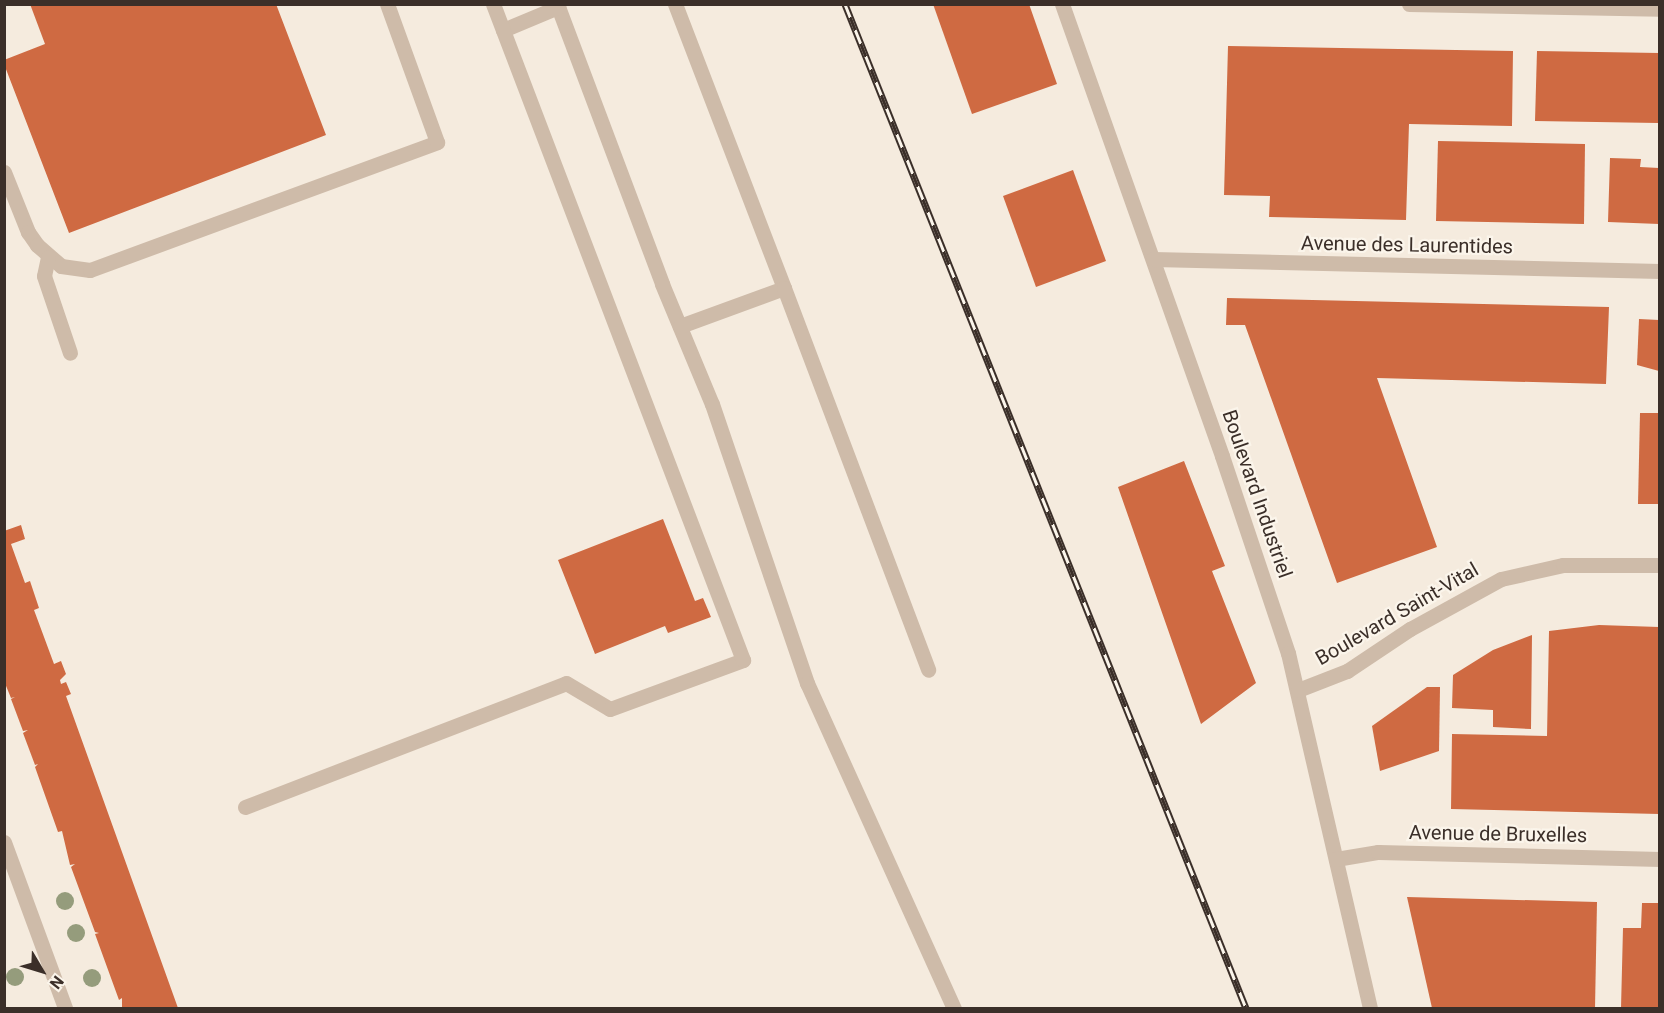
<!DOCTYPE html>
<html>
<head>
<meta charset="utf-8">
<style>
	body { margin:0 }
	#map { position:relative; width:1664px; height:1013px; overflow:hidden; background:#f5ebde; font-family:Roboto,sans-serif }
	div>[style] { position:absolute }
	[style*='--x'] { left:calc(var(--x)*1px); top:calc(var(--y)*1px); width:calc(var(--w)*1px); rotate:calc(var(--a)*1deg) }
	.building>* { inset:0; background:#cf6a42 }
	.minor>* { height:15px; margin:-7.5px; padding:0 7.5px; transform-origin:7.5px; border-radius:7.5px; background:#cebba9 }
	.rail>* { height:7px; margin-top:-3.5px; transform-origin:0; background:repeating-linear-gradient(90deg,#fbf5eb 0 14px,#3b2f29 0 28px); box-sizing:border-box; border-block:2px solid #3b2f29 }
	.trees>* { width:18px; height:18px; margin:-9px; border-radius:50%; background:#959c7c }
	span { translate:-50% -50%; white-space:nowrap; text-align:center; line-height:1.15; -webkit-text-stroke:4.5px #fbf5eb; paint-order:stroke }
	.street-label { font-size:20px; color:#3b2f29 }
	.frame { position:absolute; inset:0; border:6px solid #3b2f29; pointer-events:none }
	.north { position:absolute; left:12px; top:941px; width:60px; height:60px; -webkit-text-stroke:4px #fbf5eb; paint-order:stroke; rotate:128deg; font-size:16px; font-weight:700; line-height:24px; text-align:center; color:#3b2f29 }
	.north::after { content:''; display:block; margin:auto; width:21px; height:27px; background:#3b2f29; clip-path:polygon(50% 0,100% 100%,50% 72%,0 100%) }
</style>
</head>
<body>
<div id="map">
	<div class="building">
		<div style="clip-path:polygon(30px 4px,276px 4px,326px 135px,69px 233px,4px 64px,4px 60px,45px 44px)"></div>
		<div style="clip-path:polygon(933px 4px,1029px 4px,1057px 84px,972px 114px)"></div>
		<div style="clip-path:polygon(1228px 46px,1513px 51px,1512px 126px,1409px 124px,1406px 220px,1269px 217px,1270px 196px,1224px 195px)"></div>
		<div style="clip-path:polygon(1537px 51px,1659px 53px,1658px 123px,1535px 121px)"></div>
		<div style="clip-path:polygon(1438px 141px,1585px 144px,1584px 224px,1436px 221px)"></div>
		<div style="clip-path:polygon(1610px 158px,1641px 159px,1640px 167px,1659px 168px,1659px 224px,1608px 222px)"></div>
		<div style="clip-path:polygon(1073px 170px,1106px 261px,1036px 287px,1003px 196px)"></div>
		<div style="clip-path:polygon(1227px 298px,1609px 307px,1606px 384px,1377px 378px,1437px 547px,1337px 583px,1245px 325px,1226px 325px)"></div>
		<div style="clip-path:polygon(1639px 319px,1659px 320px,1659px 371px,1637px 365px)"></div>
		<div style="clip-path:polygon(1640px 413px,1659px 413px,1659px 504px,1638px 504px)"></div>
		<div style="clip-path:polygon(1184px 461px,1225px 566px,1212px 571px,1256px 683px,1201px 724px,1118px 487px)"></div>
		<div style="clip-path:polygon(663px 519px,695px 601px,703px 598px,711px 617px,668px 633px,665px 626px,595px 654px,558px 560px)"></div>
		<div style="clip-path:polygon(21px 525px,25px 539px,11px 544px,25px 583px,30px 581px,39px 608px,34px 610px,54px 664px,61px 661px,66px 674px,60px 680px,61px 684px,66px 682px,71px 694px,66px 696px,178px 1008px,122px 1008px,122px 998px,119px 1000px,95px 934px,99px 933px,95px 932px,71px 867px,75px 864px,70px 865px,62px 831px,58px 832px,35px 767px,38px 764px,35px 765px,23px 733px,28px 730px,23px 731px,11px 699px,15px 697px,11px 698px,4px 681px,4px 531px)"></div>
		<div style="clip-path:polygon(1599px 625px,1659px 627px,1659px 814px,1451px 809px,1452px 734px,1547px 736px,1549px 631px)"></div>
		<div style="clip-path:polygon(1532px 635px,1531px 729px,1493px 727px,1493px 710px,1452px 708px,1453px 675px,1493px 650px)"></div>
		<div style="clip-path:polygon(1427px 687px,1440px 687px,1439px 751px,1380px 771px,1372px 726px)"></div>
		<div style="clip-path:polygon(1407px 897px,1597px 902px,1595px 1008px,1432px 1008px)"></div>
		<div style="clip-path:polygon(1642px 903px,1659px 903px,1659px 1008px,1621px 1008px,1623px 928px,1641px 928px)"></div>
	</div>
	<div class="minor">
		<div style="--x:557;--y:4;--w:299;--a:69.4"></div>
		<div style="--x:662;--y:284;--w:130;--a:67.4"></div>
		<div style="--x:712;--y:404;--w:295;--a:71.2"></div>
		<div style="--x:807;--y:683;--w:357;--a:65.7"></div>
		<div style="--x:675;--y:4;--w:304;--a:69"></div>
		<div style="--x:784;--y:288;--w:111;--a:159.9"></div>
		<div style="--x:1062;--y:4;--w:479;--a:70.5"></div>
		<div style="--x:1222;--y:456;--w:208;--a:71.5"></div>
		<div style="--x:1288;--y:653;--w:364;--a:77"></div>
		<div style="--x:1409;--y:4;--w:251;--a:1.1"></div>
		<div style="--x:503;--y:30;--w:60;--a:-22.7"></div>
		<div style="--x:4;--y:172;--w:65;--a:68.2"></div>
		<div style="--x:28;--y:232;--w:16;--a:55"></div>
		<div style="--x:37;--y:245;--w:32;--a:41"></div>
		<div style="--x:61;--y:266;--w:29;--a:8"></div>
		<div style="--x:90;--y:270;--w:370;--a:-20.2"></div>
		<div style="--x:437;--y:142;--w:147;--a:-109.9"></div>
		<div style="--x:48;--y:257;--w:19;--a:102"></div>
		<div style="--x:44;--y:276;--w:81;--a:71.3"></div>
		<div style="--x:1153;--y:259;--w:507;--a:1.36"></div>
		<div style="--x:784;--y:288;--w:408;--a:69.3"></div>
		<div style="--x:1298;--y:690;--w:53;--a:-21.2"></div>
		<div style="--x:1347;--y:671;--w:76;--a:-33.7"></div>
		<div style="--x:1410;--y:629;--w:104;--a:-28.8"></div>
		<div style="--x:1501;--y:579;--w:64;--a:-12.7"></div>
		<div style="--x:1563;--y:565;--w:97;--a:0"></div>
		<div style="--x:245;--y:807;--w:344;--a:-21.1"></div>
		<div style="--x:566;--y:683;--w:51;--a:30.6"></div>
		<div style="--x:610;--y:709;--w:142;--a:-20.2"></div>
		<div style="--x:743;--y:660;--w:702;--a:-110.86"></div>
		<div style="--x:4;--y:842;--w:177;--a:69.8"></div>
		<div style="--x:1336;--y:859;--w:43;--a:-9.5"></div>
		<div style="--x:1378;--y:852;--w:282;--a:1.4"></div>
	</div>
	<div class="rail">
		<div style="--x:845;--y:4;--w:1081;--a:68.23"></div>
	</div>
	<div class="trees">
		<div style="left:65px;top:901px"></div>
		<div style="left:76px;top:933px"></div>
		<div style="left:15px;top:977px"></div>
		<div style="left:92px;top:978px"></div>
	</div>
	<div class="street-label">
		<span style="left:1407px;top:245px;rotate:1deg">Avenue des Laurentides</span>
		<span style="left:1257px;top:494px;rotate:71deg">Boulevard Industriel</span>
		<span style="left:1397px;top:614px;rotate:-30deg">Boulevard Saint-Vital</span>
		<span style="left:1498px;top:834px;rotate:1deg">Avenue de Bruxelles</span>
	</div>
	<div class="frame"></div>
	<div class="north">N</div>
</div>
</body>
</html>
